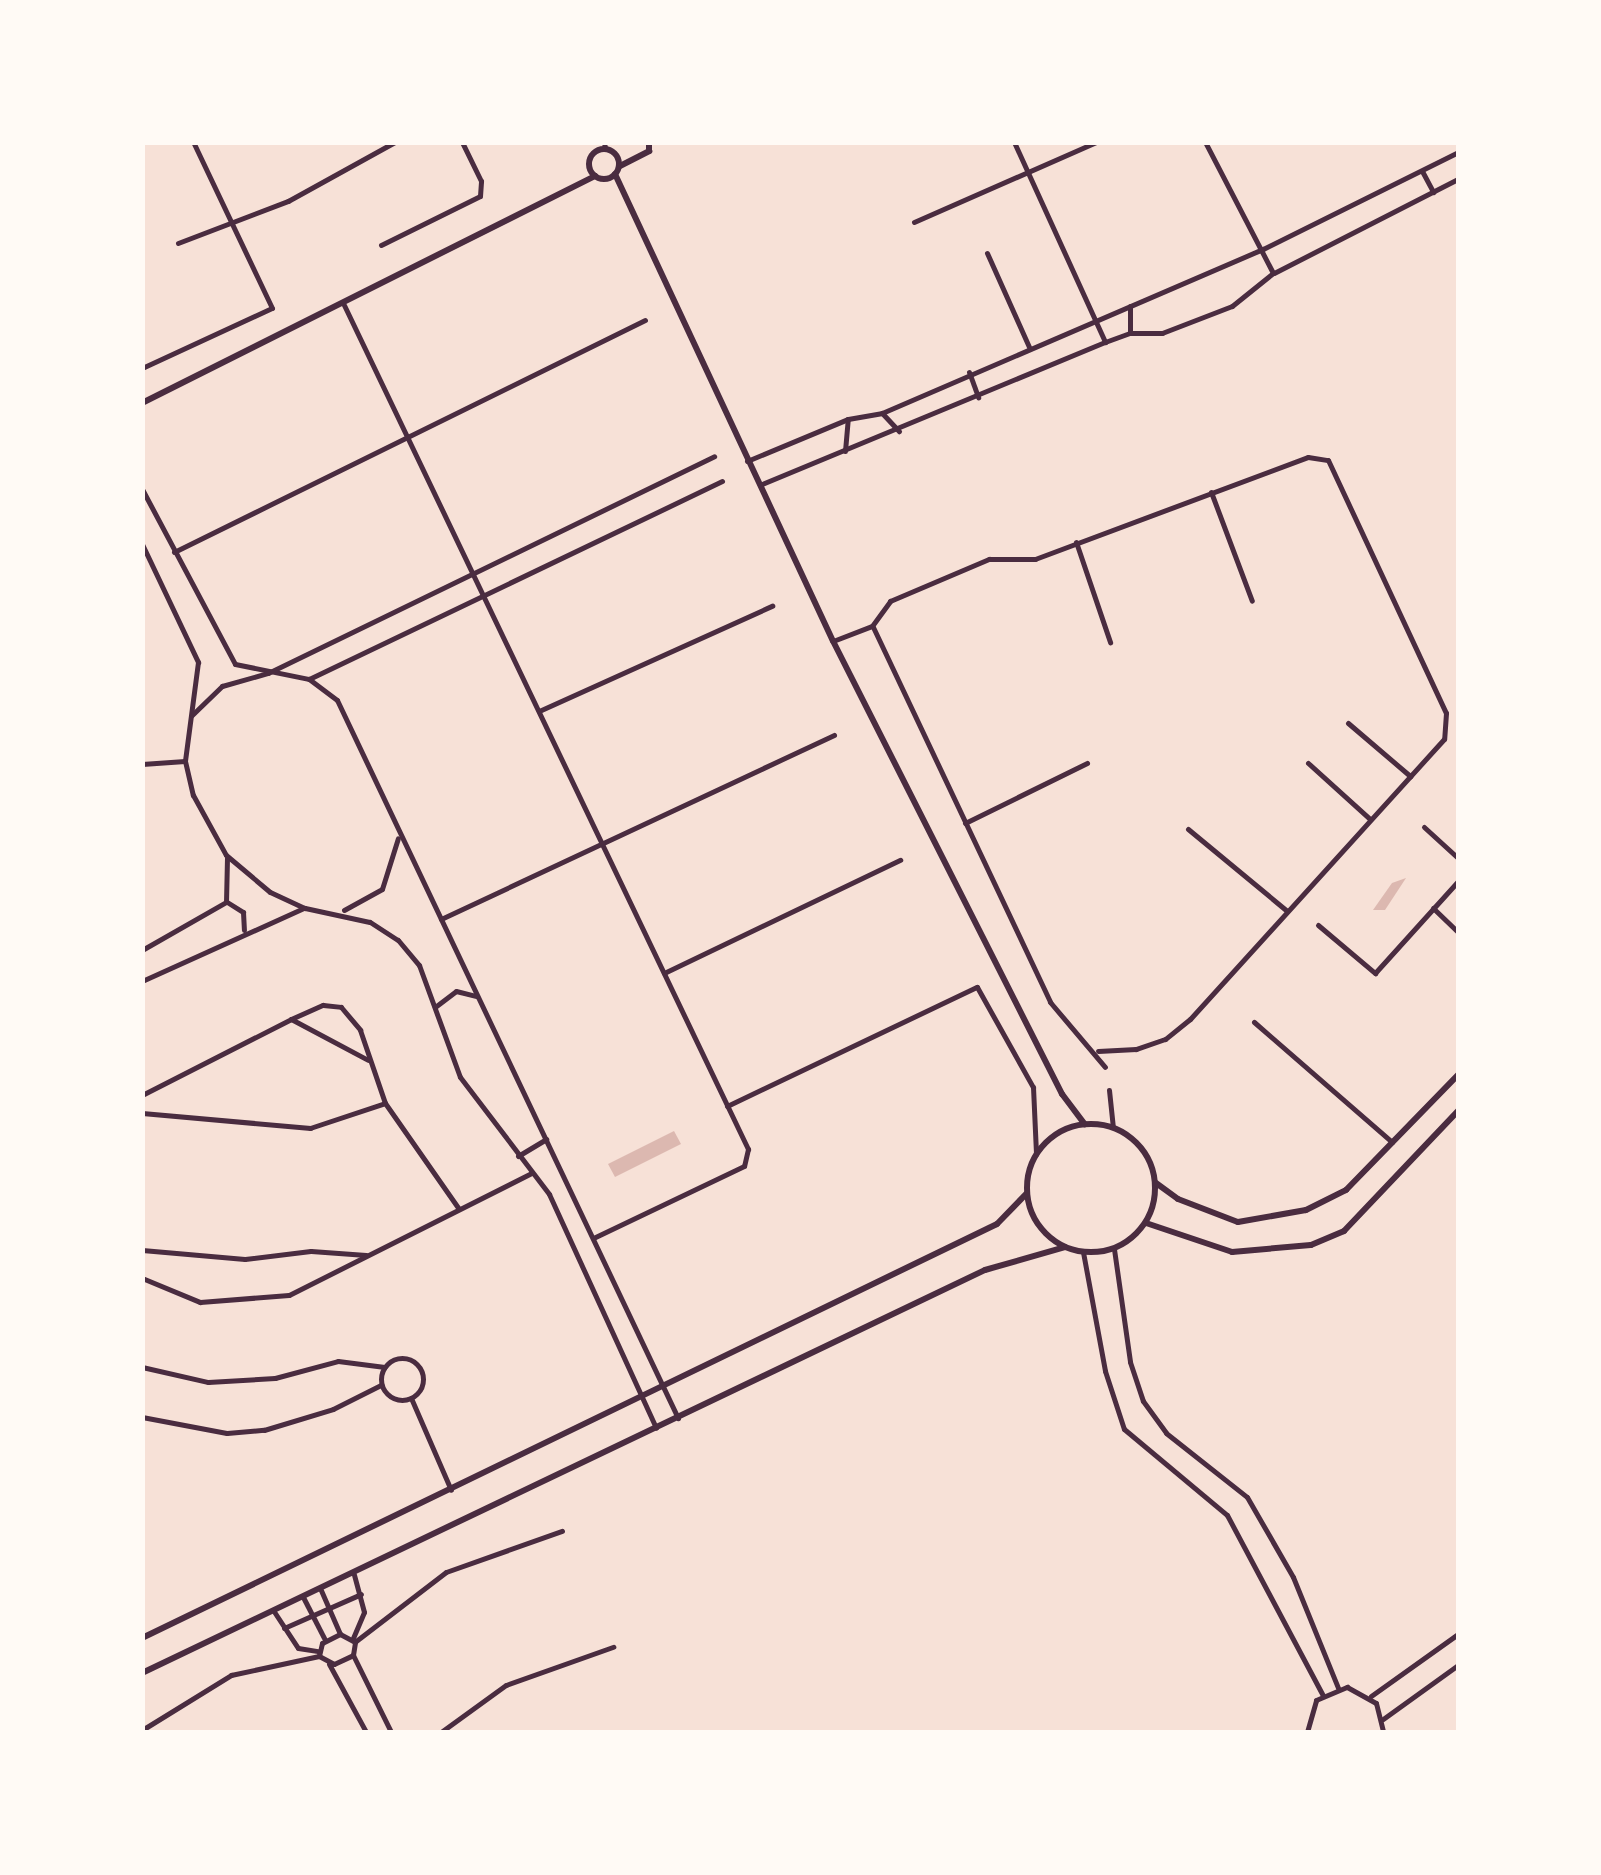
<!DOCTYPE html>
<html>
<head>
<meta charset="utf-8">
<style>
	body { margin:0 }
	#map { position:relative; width:1601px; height:1875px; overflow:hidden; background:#f7e1d7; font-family:"PT Serif",serif }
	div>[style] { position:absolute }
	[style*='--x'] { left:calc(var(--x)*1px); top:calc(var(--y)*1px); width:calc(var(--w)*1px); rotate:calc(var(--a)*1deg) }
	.water>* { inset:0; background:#dcb8b0 }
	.minor>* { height:5px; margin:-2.5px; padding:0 2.5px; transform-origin:2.5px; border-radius:2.5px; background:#4a2c40 }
	.minor>.ring { margin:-2.5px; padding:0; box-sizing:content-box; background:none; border:5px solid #4a2c40; border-radius:50% }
	.tertiary>* { height:6px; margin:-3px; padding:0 3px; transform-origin:3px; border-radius:3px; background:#4a2c40 }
	.tertiary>.ring { margin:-3px; padding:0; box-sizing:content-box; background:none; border:6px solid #4a2c40; border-radius:50% }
	span { translate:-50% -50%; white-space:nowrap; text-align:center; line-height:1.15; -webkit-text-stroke:9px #fffaf5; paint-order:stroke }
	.frame { position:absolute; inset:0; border:145px solid #fffaf5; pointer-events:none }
</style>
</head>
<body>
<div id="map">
	<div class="water">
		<div style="clip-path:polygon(1406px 878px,1385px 910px,1373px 910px,1392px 883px)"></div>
		<div style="clip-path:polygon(674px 1131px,681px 1144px,615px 1177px,608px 1164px)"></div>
	</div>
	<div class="minor">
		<div style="--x:604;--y:142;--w:6;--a:81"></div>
		<div style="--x:1014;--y:142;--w:220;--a:65.5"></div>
		<div style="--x:1422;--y:171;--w:24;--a:62"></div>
		<div style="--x:914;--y:222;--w:199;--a:-23.7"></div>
		<div style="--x:178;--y:243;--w:118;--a:-20.9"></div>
		<div style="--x:288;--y:201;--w:122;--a:-28.9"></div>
		<div style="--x:381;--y:245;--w:110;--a:-26.3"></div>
		<div style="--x:480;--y:196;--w:15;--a:-86"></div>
		<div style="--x:481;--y:181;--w:43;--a:-116"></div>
		<div style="--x:987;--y:253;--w:103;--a:65.9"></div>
		<div style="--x:1274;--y:273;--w:207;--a:-27.1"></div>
		<div style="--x:344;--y:305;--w:936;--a:64.42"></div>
		<div style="--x:748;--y:1149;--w:17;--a:103"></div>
		<div style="--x:744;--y:1166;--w:167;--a:154.5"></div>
		<div style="--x:1130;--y:306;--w:27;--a:90"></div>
		<div style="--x:142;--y:368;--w:143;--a:-24.8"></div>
		<div style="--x:272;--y:308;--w:184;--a:-115.4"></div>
		<div style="--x:969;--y:372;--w:27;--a:70"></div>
		<div style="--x:882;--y:413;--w:25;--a:47"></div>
		<div style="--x:845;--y:451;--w:32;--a:-85"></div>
		<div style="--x:747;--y:461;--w:109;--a:-22.6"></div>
		<div style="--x:848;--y:419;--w:35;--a:-10"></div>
		<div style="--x:882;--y:413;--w:415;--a:-23.3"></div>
		<div style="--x:1263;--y:249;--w:218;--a:-26.4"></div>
		<div style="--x:762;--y:484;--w:371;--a:-22.5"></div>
		<div style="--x:1105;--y:342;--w:27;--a:-20"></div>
		<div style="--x:1130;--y:333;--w:32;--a:0"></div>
		<div style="--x:1162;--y:333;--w:75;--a:-21.1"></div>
		<div style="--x:1232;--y:306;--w:53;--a:-38.8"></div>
		<div style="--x:1273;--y:273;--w:148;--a:-117.4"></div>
		<div style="--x:142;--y:489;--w:198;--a:62"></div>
		<div style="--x:235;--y:664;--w:76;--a:11.5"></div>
		<div style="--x:309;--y:679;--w:35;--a:37"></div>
		<div style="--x:337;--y:700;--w:795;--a:64.6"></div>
		<div style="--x:1211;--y:492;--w:116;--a:69.4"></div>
		<div style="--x:1076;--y:542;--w:106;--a:71.2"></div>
		<div style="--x:142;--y:544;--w:131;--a:64.6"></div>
		<div style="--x:198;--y:662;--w:100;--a:97.5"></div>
		<div style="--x:185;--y:761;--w:35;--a:77"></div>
		<div style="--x:193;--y:795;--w:68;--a:61.2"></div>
		<div style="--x:226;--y:855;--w:57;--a:40.1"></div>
		<div style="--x:270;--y:892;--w:38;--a:25"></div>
		<div style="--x:305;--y:908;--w:66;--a:12.2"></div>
		<div style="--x:370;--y:922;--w:33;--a:33"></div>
		<div style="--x:398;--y:940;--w:33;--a:50"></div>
		<div style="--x:419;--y:965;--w:119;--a:69.9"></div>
		<div style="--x:460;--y:1077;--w:147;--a:52.7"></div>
		<div style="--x:549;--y:1194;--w:257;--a:65.4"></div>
		<div style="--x:174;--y:552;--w:525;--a:-26.22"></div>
		<div style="--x:873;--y:627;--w:415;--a:64.7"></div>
		<div style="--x:1050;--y:1002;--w:85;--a:49.8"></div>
		<div style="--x:833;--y:641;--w:42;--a:-21"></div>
		<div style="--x:872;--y:626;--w:31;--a:-54"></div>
		<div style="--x:890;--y:601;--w:108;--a:-23"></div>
		<div style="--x:989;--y:559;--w:46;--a:0"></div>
		<div style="--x:1035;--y:559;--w:291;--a:-20.5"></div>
		<div style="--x:1308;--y:457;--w:20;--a:9"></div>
		<div style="--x:1328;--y:460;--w:279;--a:65"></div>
		<div style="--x:1446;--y:713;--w:26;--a:94"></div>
		<div style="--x:1444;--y:739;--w:378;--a:132.2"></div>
		<div style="--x:1190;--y:1019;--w:32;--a:141"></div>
		<div style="--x:1165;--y:1039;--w:31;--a:161"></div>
		<div style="--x:1136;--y:1049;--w:38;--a:177"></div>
		<div style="--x:309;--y:679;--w:458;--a:-25.6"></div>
		<div style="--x:539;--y:711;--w:256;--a:-24.3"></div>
		<div style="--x:192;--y:715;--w:42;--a:-44"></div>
		<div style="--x:222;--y:686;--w:48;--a:-15.8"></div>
		<div style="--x:268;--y:673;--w:496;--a:-25.9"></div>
		<div style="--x:1348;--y:723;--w:82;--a:40.5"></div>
		<div style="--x:1308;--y:763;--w:84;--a:42.1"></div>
		<div style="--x:142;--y:764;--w:43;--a:-4"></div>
		<div style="--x:965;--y:823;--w:136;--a:-26.2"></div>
		<div style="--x:1424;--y:827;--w:46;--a:42.4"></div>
		<div style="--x:1188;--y:829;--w:127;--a:39.6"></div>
		<div style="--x:227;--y:902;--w:19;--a:32"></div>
		<div style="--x:243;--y:912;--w:18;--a:87"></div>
		<div style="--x:1433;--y:908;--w:35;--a:44"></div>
		<div style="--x:344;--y:910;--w:43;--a:-28.9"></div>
		<div style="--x:382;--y:889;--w:53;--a:-72.6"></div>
		<div style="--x:441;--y:919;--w:434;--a:-25.1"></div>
		<div style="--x:1318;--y:925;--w:75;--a:40.1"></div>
		<div style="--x:1375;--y:973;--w:124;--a:-47.9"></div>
		<div style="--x:142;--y:950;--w:97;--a:-29.7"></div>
		<div style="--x:226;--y:902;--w:44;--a:-88.7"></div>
		<div style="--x:664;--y:973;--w:262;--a:-25.6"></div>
		<div style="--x:142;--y:981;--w:178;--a:-24.3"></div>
		<div style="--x:435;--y:1007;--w:26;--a:-37"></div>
		<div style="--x:456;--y:991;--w:21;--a:14"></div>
		<div style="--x:291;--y:1019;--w:87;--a:28"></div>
		<div style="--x:1254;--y:1022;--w:183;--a:41"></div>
		<div style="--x:1109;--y:1090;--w:37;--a:84"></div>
		<div style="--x:142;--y:1095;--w:167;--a:-27"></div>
		<div style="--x:291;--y:1019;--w:35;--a:-24"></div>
		<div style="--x:323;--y:1005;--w:18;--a:6"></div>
		<div style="--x:341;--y:1007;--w:30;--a:50"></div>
		<div style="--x:360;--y:1030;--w:77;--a:71.1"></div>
		<div style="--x:385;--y:1103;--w:129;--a:55.1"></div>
		<div style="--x:727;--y:1106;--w:277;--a:-25.5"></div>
		<div style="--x:977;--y:987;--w:115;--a:60.8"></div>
		<div style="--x:1033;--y:1087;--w:67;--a:87.4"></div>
		<div style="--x:142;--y:1113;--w:169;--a:5.1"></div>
		<div style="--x:310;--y:1128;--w:79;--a:-18.4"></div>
		<div style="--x:518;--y:1156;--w:33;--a:-31"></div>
		<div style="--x:1114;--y:1249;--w:114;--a:81.9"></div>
		<div style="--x:1130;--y:1362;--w:41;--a:71.6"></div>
		<div style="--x:1143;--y:1401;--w:39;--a:54"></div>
		<div style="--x:1166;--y:1433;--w:103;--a:38.3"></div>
		<div style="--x:1247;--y:1497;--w:92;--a:60.1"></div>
		<div style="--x:1293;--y:1577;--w:120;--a:67.9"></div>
		<div style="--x:142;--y:1250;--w:103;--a:5"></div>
		<div style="--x:245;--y:1259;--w:66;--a:-6.9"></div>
		<div style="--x:311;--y:1251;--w:55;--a:4.2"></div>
		<div style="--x:1083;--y:1252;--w:121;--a:79.5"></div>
		<div style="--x:1105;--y:1371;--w:61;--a:71.9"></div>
		<div style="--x:1124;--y:1429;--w:134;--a:39.9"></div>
		<div style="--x:1227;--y:1515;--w:203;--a:62"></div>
		<div style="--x:142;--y:1278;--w:63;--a:22.5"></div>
		<div style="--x:200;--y:1302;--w:89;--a:-4.5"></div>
		<div style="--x:289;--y:1295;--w:272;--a:-26.7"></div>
		<div class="ring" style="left:381px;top:1358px;width:37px;height:37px"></div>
		<div style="--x:142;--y:1367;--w:68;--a:12.8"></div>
		<div style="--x:208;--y:1382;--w:67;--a:-3.4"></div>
		<div style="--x:275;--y:1378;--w:65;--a:-15.1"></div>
		<div style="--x:338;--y:1361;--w:47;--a:7.3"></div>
		<div style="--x:411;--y:1398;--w:100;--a:66.5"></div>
		<div style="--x:142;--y:1417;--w:86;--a:10.7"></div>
		<div style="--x:227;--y:1433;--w:37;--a:-5"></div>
		<div style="--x:264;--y:1430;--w:72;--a:-16.9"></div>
		<div style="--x:333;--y:1409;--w:54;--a:-26.6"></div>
		<div style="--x:320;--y:1588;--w:50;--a:66.5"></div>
		<div style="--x:303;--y:1597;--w:48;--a:62.9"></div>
		<div style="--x:273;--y:1610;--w:45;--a:56.7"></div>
		<div style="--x:298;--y:1648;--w:20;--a:9"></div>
		<div style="--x:284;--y:1628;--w:84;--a:-23.8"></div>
		<div style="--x:353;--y:1638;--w:28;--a:-67"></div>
		<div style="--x:364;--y:1612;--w:39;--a:-105"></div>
		<div style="--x:356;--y:1641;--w:113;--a:-37.5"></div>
		<div style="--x:446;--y:1572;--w:123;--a:-19.5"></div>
		<div style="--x:353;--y:1655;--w:86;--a:63.7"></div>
		<div style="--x:329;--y:1664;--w:77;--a:61.4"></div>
		<div style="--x:1371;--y:1696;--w:107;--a:-35.5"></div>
		<div style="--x:1383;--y:1719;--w:92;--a:-35.8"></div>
		<div style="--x:142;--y:1730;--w:105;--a:-31.7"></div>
		<div style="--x:231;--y:1675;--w:90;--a:-12.2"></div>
		<div style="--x:319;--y:1656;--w:17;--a:28"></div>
		<div style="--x:334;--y:1664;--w:21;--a:-25"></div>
		<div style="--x:353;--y:1655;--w:13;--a:-81"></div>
		<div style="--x:355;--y:1642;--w:17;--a:-152"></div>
		<div style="--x:340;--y:1634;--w:20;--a:153"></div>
		<div style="--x:322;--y:1643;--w:13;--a:103"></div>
		<div style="--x:441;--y:1732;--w:80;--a:-35.9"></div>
		<div style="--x:506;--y:1685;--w:114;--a:-19.6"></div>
		<div style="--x:1307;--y:1732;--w:33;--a:-74"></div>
		<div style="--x:1316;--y:1700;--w:34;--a:-23"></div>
		<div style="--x:1347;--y:1687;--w:33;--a:29"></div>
		<div style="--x:1376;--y:1703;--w:30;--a:76"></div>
	</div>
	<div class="tertiary">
		<div class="ring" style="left:589px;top:149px;width:24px;height:24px"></div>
		<div style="--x:620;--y:166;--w:33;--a:-27"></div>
		<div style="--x:649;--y:151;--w:9;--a:-90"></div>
		<div style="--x:615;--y:174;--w:515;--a:64.98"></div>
		<div style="--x:833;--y:641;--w:508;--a:63.18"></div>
		<div style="--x:1062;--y:1094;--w:38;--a:53"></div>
		<div style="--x:142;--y:403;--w:507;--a:-26.62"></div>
		<div class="ring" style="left:1027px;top:1124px;width:122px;height:122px"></div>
		<div style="--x:1156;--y:1183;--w:27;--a:36"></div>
		<div style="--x:1178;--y:1199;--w:64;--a:21"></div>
		<div style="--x:1238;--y:1222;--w:69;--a:-10"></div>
		<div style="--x:1306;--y:1210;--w:45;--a:-26.6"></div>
		<div style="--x:1346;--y:1190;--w:161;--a:-45.8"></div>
		<div style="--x:1146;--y:1223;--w:91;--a:18.6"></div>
		<div style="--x:1232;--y:1252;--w:79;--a:-5.1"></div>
		<div style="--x:1311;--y:1245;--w:36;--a:-23"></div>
		<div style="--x:1344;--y:1231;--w:166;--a:-46.5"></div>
		<div style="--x:142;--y:1638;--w:950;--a:-25.84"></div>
		<div style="--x:997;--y:1224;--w:43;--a:-45.9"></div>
		<div style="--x:142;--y:1673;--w:934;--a:-25.55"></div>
		<div style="--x:985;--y:1270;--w:83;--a:-16"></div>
	</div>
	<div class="frame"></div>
</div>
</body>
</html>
